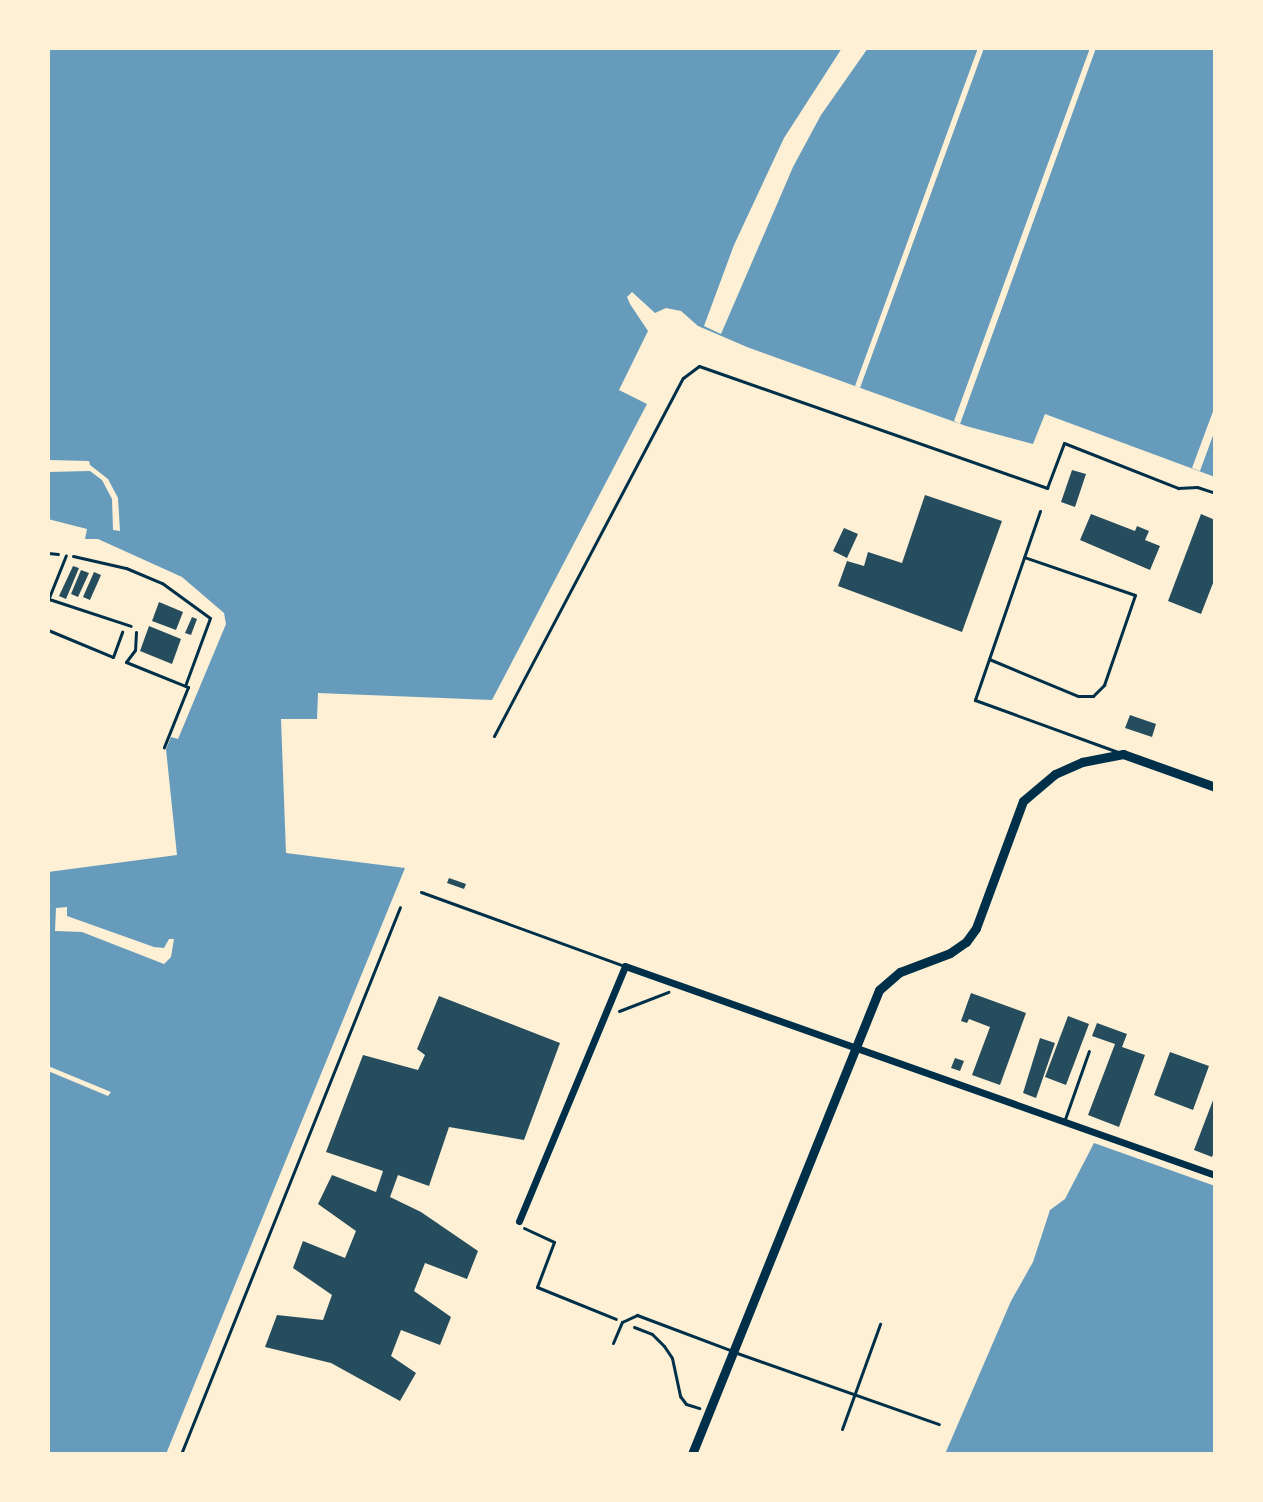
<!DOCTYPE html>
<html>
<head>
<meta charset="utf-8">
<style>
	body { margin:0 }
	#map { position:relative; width:1263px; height:1502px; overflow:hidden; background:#fdf0d5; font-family:"Space Grotesk",sans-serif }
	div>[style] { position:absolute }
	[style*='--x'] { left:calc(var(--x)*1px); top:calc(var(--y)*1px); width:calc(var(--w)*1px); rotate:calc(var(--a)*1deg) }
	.water>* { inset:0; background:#669bbc }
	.pier>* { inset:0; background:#fdf0d5 }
	.building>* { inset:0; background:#264d5e }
	.path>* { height:3px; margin:-1.5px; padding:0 1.5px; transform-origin:1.5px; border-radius:1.5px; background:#003049 }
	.service>* { height:3px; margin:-1.5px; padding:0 1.5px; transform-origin:1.5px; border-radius:1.5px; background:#003049 }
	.minor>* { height:7px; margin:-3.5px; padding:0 3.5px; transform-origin:3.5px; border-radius:3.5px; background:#003049 }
	.tertiary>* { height:9px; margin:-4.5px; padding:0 4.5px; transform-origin:4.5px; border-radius:4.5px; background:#003049 }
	span { translate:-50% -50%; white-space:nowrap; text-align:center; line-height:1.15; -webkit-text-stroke:7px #fdf0d5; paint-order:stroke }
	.frame { position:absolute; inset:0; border:50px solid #fdf0d5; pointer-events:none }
</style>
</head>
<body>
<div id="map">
	<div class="water">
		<div style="clip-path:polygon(48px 48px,1215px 48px,1215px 477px,1045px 414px,1033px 444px,966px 426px,747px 347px,698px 326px,681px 311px,666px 308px,655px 313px,632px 292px,627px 297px,630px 304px,648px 331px,619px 390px,647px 404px,492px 700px,318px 693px,317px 719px,281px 719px,286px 853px,405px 868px,166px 1454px,48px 1454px,48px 872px,177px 855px,166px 749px,171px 737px,178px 739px,226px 624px,224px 613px,182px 577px,98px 539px,85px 539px,87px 529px,48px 519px)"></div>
		<div style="clip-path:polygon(1094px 1143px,1215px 1186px,1215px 1454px,945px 1454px,1011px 1301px,1033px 1262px,1050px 1210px,1065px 1199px)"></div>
	</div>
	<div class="pier">
		<div style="clip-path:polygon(842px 48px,868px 48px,821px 115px,793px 167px,721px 334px,704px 326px,734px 245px,784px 138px)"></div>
		<div style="clip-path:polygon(978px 48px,984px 48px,860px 388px,855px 386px)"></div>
		<div style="clip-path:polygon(1090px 48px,1096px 48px,960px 424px,954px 421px)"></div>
		<div style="clip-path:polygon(1215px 406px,1215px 430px,1200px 471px,1192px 468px)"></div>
		<div style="clip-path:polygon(48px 460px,89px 461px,90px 465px,108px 479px,118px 498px,120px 531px,113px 530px,112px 499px,102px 480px,90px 471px,48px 472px)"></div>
		<div style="clip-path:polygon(67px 907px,67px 916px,154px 947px,164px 948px,169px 939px,174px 939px,171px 957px,164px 964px,82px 932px,55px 931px,56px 908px)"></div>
		<div style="clip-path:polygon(48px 1066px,111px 1092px,108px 1096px,48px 1071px)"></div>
	</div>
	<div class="building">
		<div style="clip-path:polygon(1072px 470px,1086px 474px,1075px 507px,1061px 502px)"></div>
		<div style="clip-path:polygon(925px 495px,1002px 521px,962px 632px,838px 586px,847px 561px,864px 566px,868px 552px,902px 563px)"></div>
		<div style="clip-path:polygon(1091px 514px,1135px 531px,1137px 526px,1149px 531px,1145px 540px,1160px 546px,1150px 570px,1080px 540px)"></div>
		<div style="clip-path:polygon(1201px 514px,1215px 520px,1215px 578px,1201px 614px,1168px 601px)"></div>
		<div style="clip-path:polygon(844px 528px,858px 534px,847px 558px,833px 551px)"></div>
		<div style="clip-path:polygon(73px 566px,79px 568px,66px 599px,59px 596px)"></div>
		<div style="clip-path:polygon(81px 570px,89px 573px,78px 597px,71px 594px)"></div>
		<div style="clip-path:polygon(94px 572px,101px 575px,90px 600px,83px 597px)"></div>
		<div style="clip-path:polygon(159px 602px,183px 612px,176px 630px,152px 621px)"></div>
		<div style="clip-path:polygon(192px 617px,197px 619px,191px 635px,185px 633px)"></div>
		<div style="clip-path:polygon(149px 626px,181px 639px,172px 664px,140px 651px)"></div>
		<div style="clip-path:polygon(1130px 715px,1156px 724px,1152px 737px,1125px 728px)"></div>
		<div style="clip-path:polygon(449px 878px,466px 884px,464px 889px,447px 883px)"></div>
		<div style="clip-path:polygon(971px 993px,1026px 1013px,1000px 1085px,972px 1075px,990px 1027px,969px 1019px,967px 1023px,961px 1021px)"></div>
		<div style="clip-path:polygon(439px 996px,560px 1043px,524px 1140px,449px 1127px,429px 1186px,398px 1175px,390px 1197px,421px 1212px,478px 1251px,467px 1279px,425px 1263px,414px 1291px,451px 1317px,440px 1345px,401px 1330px,391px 1356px,416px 1373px,400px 1401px,331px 1363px,265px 1347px,277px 1315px,323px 1320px,332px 1295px,293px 1268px,303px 1241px,345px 1258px,356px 1231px,318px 1204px,332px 1175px,376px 1192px,383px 1171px,326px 1152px,363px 1055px,418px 1070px,425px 1055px,417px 1049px)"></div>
		<div style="clip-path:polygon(1068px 1016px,1089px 1024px,1066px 1085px,1045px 1077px)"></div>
		<div style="clip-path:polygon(1097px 1023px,1127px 1034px,1122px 1047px,1145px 1055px,1119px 1127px,1088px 1115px,1115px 1044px,1092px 1036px)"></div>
		<div style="clip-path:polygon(1040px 1038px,1055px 1043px,1036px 1098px,1023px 1093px)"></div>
		<div style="clip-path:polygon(1170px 1052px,1209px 1066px,1193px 1110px,1154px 1095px)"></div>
		<div style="clip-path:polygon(955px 1058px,964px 1061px,960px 1071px,951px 1068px)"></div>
		<div style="clip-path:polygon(1215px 1095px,1215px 1149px,1212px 1157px,1194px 1150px)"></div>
	</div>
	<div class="path">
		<div style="--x:48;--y:553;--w:10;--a:6"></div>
		<div style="--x:73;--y:556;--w:54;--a:12.8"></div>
		<div style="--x:126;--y:568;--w:39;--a:23"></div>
		<div style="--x:162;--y:583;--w:59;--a:36.1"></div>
		<div style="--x:210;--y:618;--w:72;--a:110.2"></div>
		<div style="--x:48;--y:630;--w:70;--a:22.6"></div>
		<div style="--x:113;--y:657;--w:27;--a:-70"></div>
		<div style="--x:136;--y:632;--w:18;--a:93"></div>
		<div style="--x:135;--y:650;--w:15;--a:127"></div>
		<div style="--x:126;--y:662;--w:67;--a:22"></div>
		<div style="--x:188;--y:687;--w:65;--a:111.8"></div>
		<div style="--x:619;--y:1011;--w:53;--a:-21.2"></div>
		<div style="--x:524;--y:1228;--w:33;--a:25"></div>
		<div style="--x:554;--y:1242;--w:48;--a:110.7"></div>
		<div style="--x:537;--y:1287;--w:85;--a:22.1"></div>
		<div style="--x:634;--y:1327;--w:19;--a:21"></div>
		<div style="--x:652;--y:1334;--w:17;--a:45"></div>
		<div style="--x:664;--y:1346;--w:14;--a:56"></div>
		<div style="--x:672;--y:1358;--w:39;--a:78"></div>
		<div style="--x:680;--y:1396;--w:10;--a:53"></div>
		<div style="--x:686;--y:1404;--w:14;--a:17"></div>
	</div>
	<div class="service">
		<div style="--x:1040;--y:511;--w:200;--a:109"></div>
		<div style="--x:975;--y:700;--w:152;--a:20"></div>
		<div style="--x:49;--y:599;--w:86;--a:18.2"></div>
		<div style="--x:48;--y:600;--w:48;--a:-68.2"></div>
		<div style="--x:989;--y:659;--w:96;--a:22.6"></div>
		<div style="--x:1078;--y:696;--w:15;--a:0"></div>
		<div style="--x:1093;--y:696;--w:16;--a:-45"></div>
		<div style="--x:1104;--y:685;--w:95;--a:-71"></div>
		<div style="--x:1135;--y:595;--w:117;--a:-161.1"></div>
		<div style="--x:494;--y:736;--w:405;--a:-62.2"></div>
		<div style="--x:683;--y:378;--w:20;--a:-37"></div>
		<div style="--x:699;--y:366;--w:369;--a:19.3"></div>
		<div style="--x:1047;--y:488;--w:48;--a:-69.3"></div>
		<div style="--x:1064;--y:443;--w:123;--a:21.5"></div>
		<div style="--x:1178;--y:488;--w:19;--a:-3"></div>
		<div style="--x:1197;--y:487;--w:19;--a:18"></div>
		<div style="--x:421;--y:892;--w:216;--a:20"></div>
		<div style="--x:1065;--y:1119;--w:72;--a:-70.6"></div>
		<div style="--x:613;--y:1343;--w:23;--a:-67"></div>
		<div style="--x:622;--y:1322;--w:17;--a:-25"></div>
		<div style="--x:637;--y:1315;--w:99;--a:20.6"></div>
		<div style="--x:737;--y:1353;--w:214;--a:19.4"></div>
		<div style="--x:842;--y:1429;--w:112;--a:-70.1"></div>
		<div style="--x:181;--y:1454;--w:589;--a:-68.18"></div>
	</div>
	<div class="minor">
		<div style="--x:519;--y:1221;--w:276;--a:-67.4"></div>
		<div style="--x:625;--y:966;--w:626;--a:19.51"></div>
	</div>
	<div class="tertiary">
		<div style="--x:692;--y:1454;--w:500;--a:-68.05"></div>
		<div style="--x:879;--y:990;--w:28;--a:-41"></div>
		<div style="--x:900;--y:972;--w:53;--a:-20.8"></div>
		<div style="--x:950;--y:953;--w:19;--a:-35"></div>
		<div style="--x:966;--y:942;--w:17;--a:-54"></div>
		<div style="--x:976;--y:928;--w:135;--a:-69.7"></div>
		<div style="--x:1023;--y:801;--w:42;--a:-40.2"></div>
		<div style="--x:1055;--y:774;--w:30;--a:-24"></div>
		<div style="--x:1082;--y:762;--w:42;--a:-11"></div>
		<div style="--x:1123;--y:754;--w:98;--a:19.7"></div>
	</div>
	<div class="frame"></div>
</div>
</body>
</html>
